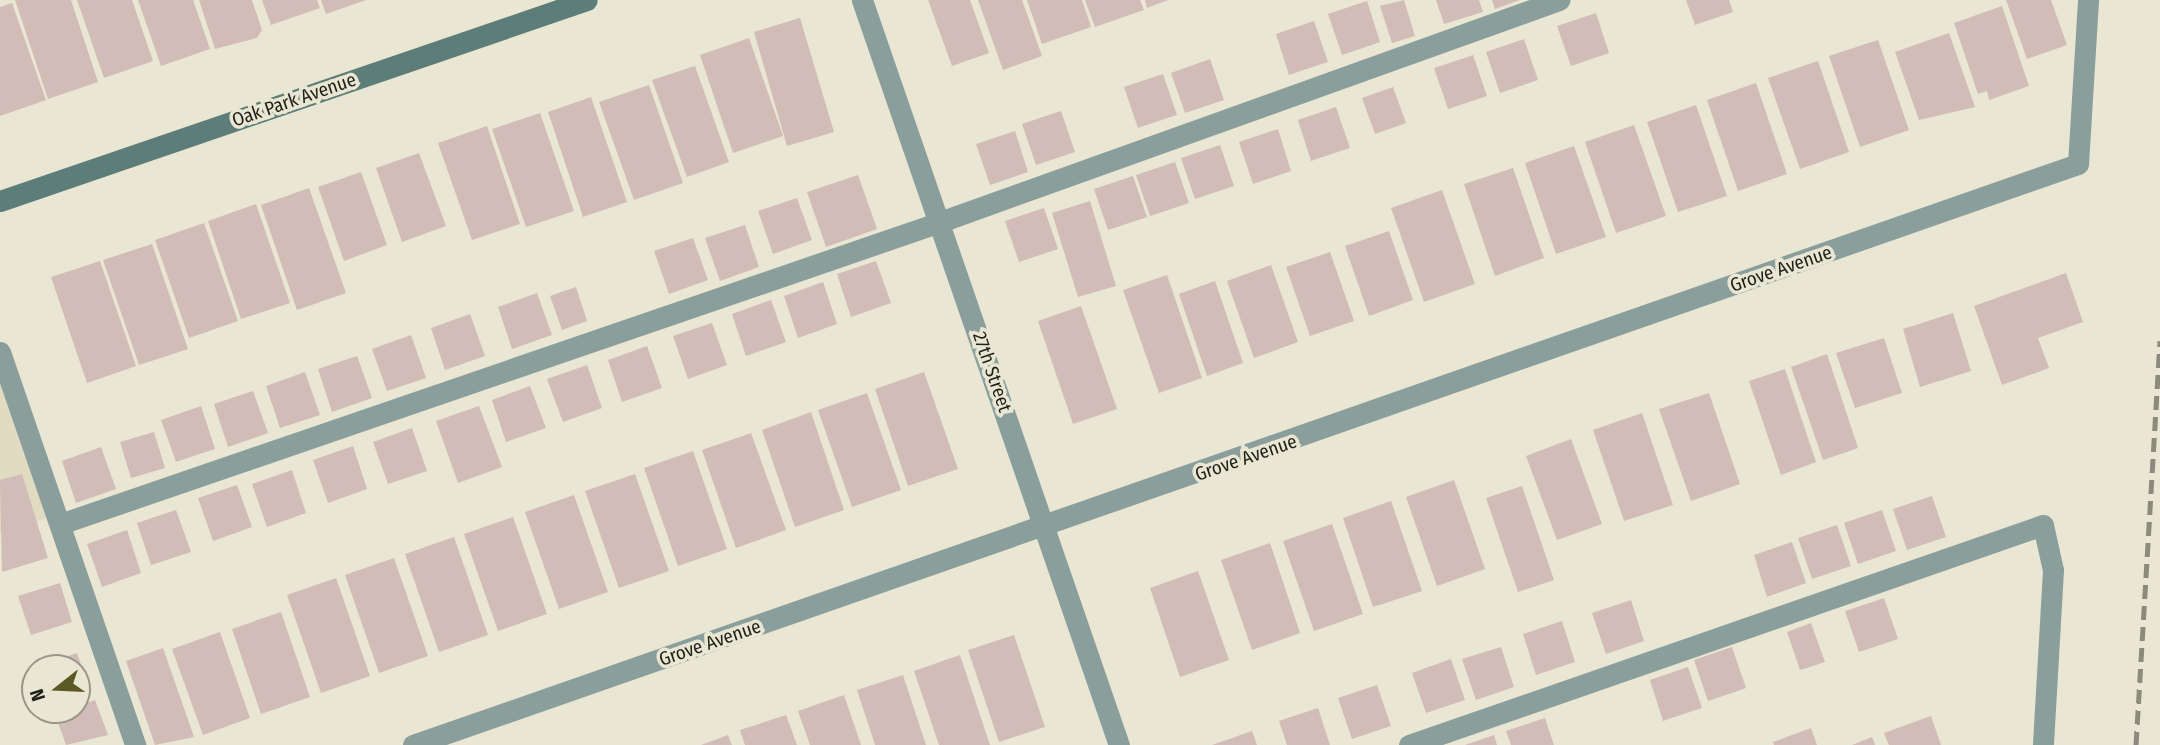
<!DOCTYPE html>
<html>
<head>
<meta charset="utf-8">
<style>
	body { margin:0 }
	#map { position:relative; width:2160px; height:745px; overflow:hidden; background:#eae6d4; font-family:"Fira Sans Condensed",sans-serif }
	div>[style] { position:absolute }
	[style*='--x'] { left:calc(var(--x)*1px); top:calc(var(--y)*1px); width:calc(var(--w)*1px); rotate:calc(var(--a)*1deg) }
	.built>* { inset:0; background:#e1dbc2 }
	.building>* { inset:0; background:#d1bcb7 }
	.lane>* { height:21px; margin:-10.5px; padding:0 10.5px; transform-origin:10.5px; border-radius:10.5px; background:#8a9f9b }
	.street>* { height:21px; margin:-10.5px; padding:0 10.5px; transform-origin:10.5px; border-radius:10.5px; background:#8a9f9b }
	.secondary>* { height:21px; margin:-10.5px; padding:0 10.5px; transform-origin:10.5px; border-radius:10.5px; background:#5d7d78 }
	.rail>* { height:5px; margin-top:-2.5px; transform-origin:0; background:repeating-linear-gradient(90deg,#8c8a7d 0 14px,transparent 0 21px) }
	span { translate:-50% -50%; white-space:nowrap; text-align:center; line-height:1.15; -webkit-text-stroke:7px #eae6d4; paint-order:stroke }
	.street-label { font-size:19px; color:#201f18 }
	.north { position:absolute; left:21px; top:654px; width:70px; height:70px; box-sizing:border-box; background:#eae6d4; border:2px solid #999689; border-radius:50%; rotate:252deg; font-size:19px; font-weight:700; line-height:28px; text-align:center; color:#201f18 }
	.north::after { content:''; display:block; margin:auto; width:24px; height:32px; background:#5d5925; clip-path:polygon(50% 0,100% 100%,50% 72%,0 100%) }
</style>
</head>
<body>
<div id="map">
	<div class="built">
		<div style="clip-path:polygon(0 373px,49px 517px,0 534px)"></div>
	</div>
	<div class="building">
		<div style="clip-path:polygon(15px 0,71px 0,98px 82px,48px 99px)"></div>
		<div style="clip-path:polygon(77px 0,132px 0,153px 61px,104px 78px)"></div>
		<div style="clip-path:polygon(138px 0,193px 0,210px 49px,161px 66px)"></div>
		<div style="clip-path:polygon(199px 0,252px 0,262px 30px,257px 38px,215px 49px)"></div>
		<div style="clip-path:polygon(262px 0,317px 0,320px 8px,271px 25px)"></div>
		<div style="clip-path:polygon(321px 0,366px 0,326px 14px)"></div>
		<div style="clip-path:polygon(928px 0,970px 0,989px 53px,952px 66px)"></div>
		<div style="clip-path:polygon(978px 0,1022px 0,1042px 56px,1003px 70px)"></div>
		<div style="clip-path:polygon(1027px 0,1082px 0,1091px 27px,1042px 44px)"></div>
		<div style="clip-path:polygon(1085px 0,1140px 0,1144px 10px,1095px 27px)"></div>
		<div style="clip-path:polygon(1145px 0,1168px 0,1147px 8px)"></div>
		<div style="clip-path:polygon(1404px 0,1415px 36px,1392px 43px,1380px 6px)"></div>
		<div style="clip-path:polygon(1436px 0,1479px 0,1483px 12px,1444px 24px)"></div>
		<div style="clip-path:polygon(1492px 0,1520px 0,1495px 9px)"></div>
		<div style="clip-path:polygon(1686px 0,1729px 0,1733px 12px,1695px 25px)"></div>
		<div style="clip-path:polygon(2006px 0,2051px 0,2067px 45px,2027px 59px)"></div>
		<div style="clip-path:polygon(1367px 1px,1380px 42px,1342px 55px,1328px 14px)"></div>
		<div style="clip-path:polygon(12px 3px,46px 100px,0 116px,0 7px)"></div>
		<div style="clip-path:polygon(2002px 6px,2029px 86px,1989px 100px,1987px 91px,1978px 94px,1954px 23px)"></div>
		<div style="clip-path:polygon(1596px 13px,1609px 53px,1571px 66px,1557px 26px)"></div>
		<div style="clip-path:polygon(800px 18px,834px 132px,787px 146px,754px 32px)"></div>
		<div style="clip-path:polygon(1314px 21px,1328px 62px,1289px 75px,1276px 34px)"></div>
		<div style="clip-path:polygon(1949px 33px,1975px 107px,1919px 120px,1895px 52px)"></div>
		<div style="clip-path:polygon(749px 38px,783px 136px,733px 153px,700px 55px)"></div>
		<div style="clip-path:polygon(1524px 39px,1538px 80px,1500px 93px,1486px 52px)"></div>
		<div style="clip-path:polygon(1878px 40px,1909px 130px,1860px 147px,1829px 56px)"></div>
		<div style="clip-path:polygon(1473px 55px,1487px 96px,1448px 109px,1434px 68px)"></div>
		<div style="clip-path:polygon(1210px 59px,1224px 100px,1185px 113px,1171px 73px)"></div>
		<div style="clip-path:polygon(1818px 61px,1849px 152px,1800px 169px,1768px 78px)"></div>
		<div style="clip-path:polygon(695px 66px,729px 162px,687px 177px,652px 80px)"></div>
		<div style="clip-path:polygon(1163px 74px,1177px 115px,1138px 128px,1124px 87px)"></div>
		<div style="clip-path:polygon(1756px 83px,1787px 174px,1738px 191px,1707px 100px)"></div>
		<div style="clip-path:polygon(649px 85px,683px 183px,634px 200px,599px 102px)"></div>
		<div style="clip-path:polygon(1393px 87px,1406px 123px,1375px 134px,1362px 98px)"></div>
		<div style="clip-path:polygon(591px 97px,627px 202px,583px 217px,548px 112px)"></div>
		<div style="clip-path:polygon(1696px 105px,1727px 196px,1678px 212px,1647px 122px)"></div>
		<div style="clip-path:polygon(1336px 107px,1350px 148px,1311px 161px,1298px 120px)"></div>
		<div style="clip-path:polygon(1061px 111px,1075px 152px,1036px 165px,1022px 124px)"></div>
		<div style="clip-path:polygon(540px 113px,574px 211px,526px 227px,492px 129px)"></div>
		<div style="clip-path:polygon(1634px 125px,1666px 216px,1616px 233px,1585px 142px)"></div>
		<div style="clip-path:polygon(487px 126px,520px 224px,472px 240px,438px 143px)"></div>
		<div style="clip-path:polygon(1278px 129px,1291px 171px,1253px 184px,1239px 142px)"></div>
		<div style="clip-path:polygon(1015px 131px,1028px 172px,990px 185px,976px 144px)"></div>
		<div style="clip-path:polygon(1220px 145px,1234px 186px,1195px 199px,1181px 158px)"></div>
		<div style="clip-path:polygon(1574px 146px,1606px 237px,1556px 254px,1525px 163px)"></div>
		<div style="clip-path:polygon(419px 153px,446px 226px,402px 242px,376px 168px)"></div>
		<div style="clip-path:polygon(1175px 162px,1189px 203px,1150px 216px,1136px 175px)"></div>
		<div style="clip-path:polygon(1513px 168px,1544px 258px,1495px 276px,1464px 184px)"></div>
		<div style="clip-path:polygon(361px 172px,387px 245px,344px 261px,318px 187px)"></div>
		<div style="clip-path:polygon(858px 175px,877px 229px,826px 247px,807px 192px)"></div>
		<div style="clip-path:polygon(1133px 176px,1147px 217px,1108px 230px,1094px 189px)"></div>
		<div style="clip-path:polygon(309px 188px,346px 293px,297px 310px,261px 205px)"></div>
		<div style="clip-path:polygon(1442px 190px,1475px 284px,1424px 302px,1391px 208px)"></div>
		<div style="clip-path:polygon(797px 198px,812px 240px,773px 254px,758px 211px)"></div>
		<div style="clip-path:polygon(1090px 201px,1116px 286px,1078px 297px,1052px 213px)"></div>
		<div style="clip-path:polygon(256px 204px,290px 303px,241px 319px,208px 221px)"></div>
		<div style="clip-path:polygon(1044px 208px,1058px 249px,1019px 262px,1005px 221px)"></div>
		<div style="clip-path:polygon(204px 223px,238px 321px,189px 338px,155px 240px)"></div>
		<div style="clip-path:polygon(745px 225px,759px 267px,720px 281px,705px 238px)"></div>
		<div style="clip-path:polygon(1389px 231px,1413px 300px,1369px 316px,1345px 246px)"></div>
		<div style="clip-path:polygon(693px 238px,708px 280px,669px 294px,654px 251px)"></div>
		<div style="clip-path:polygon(152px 244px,188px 349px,139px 365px,103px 260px)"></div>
		<div style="clip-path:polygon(1330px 252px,1354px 321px,1310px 336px,1286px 267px)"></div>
		<div style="clip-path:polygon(100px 261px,136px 366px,87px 383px,51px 277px)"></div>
		<div style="clip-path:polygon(876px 261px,891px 303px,851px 317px,837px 274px)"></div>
		<div style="clip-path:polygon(1271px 265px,1298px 342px,1254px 358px,1227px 281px)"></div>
		<div style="clip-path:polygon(2066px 273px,2083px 322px,2038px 338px,2049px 368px,2002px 385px,1974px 306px)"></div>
		<div style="clip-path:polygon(1167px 275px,1202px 378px,1159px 393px,1123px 290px)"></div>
		<div style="clip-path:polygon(1215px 281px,1243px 363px,1207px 376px,1179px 294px)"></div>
		<div style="clip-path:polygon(823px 282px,837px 324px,798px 338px,784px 296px)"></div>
		<div style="clip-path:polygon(576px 287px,587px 321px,562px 330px,550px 296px)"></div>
		<div style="clip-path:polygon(537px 293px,552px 335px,512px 349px,498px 307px)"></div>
		<div style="clip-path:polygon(771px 300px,786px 342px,746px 356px,732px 314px)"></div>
		<div style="clip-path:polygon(1081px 306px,1117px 409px,1073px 424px,1038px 321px)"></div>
		<div style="clip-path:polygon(1953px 313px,1971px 371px,1920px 387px,1903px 329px)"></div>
		<div style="clip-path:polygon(470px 314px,485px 356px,445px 370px,431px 328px)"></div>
		<div style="clip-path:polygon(712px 323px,727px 365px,688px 379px,673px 336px)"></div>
		<div style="clip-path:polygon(411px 335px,426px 378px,387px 391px,372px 349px)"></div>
		<div style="clip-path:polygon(1884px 338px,1902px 393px,1855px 408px,1836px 353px)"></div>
		<div style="clip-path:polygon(647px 346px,662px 388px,622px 402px,608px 360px)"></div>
		<div style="clip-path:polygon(1827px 354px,1858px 448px,1823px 460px,1791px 367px)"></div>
		<div style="clip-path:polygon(357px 356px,372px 398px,332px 412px,318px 369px)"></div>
		<div style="clip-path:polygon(587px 365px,602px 408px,563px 422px,547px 379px)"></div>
		<div style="clip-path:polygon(1785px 369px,1816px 462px,1781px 475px,1749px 381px)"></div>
		<div style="clip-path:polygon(305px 372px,320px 415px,280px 428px,266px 386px)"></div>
		<div style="clip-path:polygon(924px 372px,958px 469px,908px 486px,875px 389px)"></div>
		<div style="clip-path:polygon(530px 386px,546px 428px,506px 442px,492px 400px)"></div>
		<div style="clip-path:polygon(253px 391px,268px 433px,228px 447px,214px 404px)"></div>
		<div style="clip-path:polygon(867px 393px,901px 490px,852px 507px,818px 410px)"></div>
		<div style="clip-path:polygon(1709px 393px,1740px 484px,1691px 501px,1659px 409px)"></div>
		<div style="clip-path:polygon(201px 406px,215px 449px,176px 462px,161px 420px)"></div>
		<div style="clip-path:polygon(479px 406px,502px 467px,458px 483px,436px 421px)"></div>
		<div style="clip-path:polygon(811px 412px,844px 510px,795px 527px,762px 430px)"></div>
		<div style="clip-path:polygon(1642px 413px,1673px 505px,1624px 521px,1593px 430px)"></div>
		<div style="clip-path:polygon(412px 428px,427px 471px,388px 484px,373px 442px)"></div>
		<div style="clip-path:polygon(154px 432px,165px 468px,131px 478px,120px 442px)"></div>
		<div style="clip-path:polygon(751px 433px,786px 530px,736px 548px,702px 450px)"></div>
		<div style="clip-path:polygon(1571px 439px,1602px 524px,1557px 540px,1526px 456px)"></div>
		<div style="clip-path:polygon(353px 446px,367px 489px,328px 503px,313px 460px)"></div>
		<div style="clip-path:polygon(101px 447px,116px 489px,76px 503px,62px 461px)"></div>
		<div style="clip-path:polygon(693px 451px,727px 549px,678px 566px,644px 468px)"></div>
		<div style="clip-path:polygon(292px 470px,306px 513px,267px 527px,252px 484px)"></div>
		<div style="clip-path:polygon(22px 474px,48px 558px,2px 572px,0 480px)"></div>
		<div style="clip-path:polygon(635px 474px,669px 571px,619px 588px,585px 491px)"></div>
		<div style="clip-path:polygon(1454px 480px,1485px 569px,1437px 586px,1406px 497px)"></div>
		<div style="clip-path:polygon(237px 485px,252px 527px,213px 541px,198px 498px)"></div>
		<div style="clip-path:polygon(1522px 486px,1554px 580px,1518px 592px,1486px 498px)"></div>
		<div style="clip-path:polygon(574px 495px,608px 592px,559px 609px,525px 512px)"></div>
		<div style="clip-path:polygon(1932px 496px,1946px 537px,1907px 550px,1893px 509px)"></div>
		<div style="clip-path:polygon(1391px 501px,1422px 591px,1373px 607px,1343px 518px)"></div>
		<div style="clip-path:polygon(176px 510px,191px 552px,151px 565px,137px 523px)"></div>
		<div style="clip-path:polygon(1882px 510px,1896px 551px,1858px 564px,1844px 523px)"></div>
		<div style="clip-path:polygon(513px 517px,547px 614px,498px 631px,464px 534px)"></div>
		<div style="clip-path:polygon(1332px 524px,1363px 614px,1314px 631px,1283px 541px)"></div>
		<div style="clip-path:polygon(1837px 525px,1851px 566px,1812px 579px,1798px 538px)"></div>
		<div style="clip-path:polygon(127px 530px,141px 573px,102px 587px,87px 544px)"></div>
		<div style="clip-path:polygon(454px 537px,488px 635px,439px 652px,405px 554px)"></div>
		<div style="clip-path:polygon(1792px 542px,1806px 583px,1767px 597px,1754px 555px)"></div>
		<div style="clip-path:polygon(1270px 543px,1300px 633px,1252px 650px,1221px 560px)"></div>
		<div style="clip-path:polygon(394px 558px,428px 656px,379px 673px,345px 575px)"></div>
		<div style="clip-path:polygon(1198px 571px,1229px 660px,1180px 677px,1150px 588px)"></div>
		<div style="clip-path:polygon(336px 578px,370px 676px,321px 693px,287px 595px)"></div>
		<div style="clip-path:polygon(60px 583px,72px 622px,31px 635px,18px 596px)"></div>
		<div style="clip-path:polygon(1884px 598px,1898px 639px,1859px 652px,1845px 611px)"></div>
		<div style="clip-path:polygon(1631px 600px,1644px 641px,1606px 654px,1592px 613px)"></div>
		<div style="clip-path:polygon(281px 612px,310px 697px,261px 714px,232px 629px)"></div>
		<div style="clip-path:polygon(1562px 621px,1575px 662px,1536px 675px,1523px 634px)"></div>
		<div style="clip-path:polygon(1811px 623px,1825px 662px,1800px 670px,1787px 632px)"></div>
		<div style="clip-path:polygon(220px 632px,250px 718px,203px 735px,172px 649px)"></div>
		<div style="clip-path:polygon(1014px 635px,1045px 727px,999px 742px,968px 650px)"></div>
		<div style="clip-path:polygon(1501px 647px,1514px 687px,1476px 700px,1462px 659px)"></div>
		<div style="clip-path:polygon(1732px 647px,1746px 688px,1708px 701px,1694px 660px)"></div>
		<div style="clip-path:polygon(163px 648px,194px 737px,155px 745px,126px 661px)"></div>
		<div style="clip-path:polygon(77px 653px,90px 691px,77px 695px,77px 668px,33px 668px)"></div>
		<div style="clip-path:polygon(960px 655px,990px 745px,939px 745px,914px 671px)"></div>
		<div style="clip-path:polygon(1451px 659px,1465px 700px,1426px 713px,1412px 673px)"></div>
		<div style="clip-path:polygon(1688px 667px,1702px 708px,1663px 721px,1650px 680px)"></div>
		<div style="clip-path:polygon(903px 675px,926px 745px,875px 745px,857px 690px)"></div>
		<div style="clip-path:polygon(1377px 685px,1391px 726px,1352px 739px,1338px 698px)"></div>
		<div style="clip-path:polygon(844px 695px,861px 745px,810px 745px,798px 711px)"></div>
		<div style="clip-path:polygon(95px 700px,108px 735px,66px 745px,55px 714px)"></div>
		<div style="clip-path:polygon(1318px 708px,1330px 745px,1287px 745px,1279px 721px)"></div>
		<div style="clip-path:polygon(786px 715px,797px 745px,745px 745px,740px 730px)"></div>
		<div style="clip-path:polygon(1931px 716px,1941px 745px,1889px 745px,1884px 733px)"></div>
		<div style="clip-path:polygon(1545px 718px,1554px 745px,1511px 745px,1506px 731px)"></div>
		<div style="clip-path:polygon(1811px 728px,1817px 745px,1774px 745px,1773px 742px)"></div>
		<div style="clip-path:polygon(1252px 731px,1257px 745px,1212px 745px)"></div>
		<div style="clip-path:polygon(728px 735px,732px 745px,701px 745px)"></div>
		<div style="clip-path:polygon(1494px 735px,1497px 745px,1465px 745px)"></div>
		<div style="clip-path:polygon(1872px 737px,1875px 745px,1852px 745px)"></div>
	</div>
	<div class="lane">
		<div style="--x:2078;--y:164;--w:164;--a:-86.5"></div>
		<div style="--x:0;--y:352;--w:416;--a:71"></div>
		<div style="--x:60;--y:524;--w:930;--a:-18.94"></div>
		<div style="--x:940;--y:222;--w:658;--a:-19.73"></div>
		<div style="--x:1409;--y:745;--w:671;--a:-19.14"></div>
		<div style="--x:2043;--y:525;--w:46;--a:77.5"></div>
		<div style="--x:2053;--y:570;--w:175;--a:93.3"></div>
	</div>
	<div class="street">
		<div style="--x:862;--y:0;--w:788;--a:70.97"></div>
		<div style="--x:413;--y:745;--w:1763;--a:-19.24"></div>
	</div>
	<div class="secondary">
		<div style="--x:0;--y:201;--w:620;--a:-18.9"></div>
	</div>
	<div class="rail">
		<div style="--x:2136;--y:745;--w:405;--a:-86.6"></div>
	</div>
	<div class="street-label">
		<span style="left:294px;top:100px;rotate:-19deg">Oak Park Avenue</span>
		<span style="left:1781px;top:269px;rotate:-19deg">Grove Avenue</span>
		<span style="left:992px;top:372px;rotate:71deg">27th Street</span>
		<span style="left:1246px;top:458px;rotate:-19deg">Grove Avenue</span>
		<span style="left:710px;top:643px;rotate:-19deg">Grove Avenue</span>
	</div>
	<div class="north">N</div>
</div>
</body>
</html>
